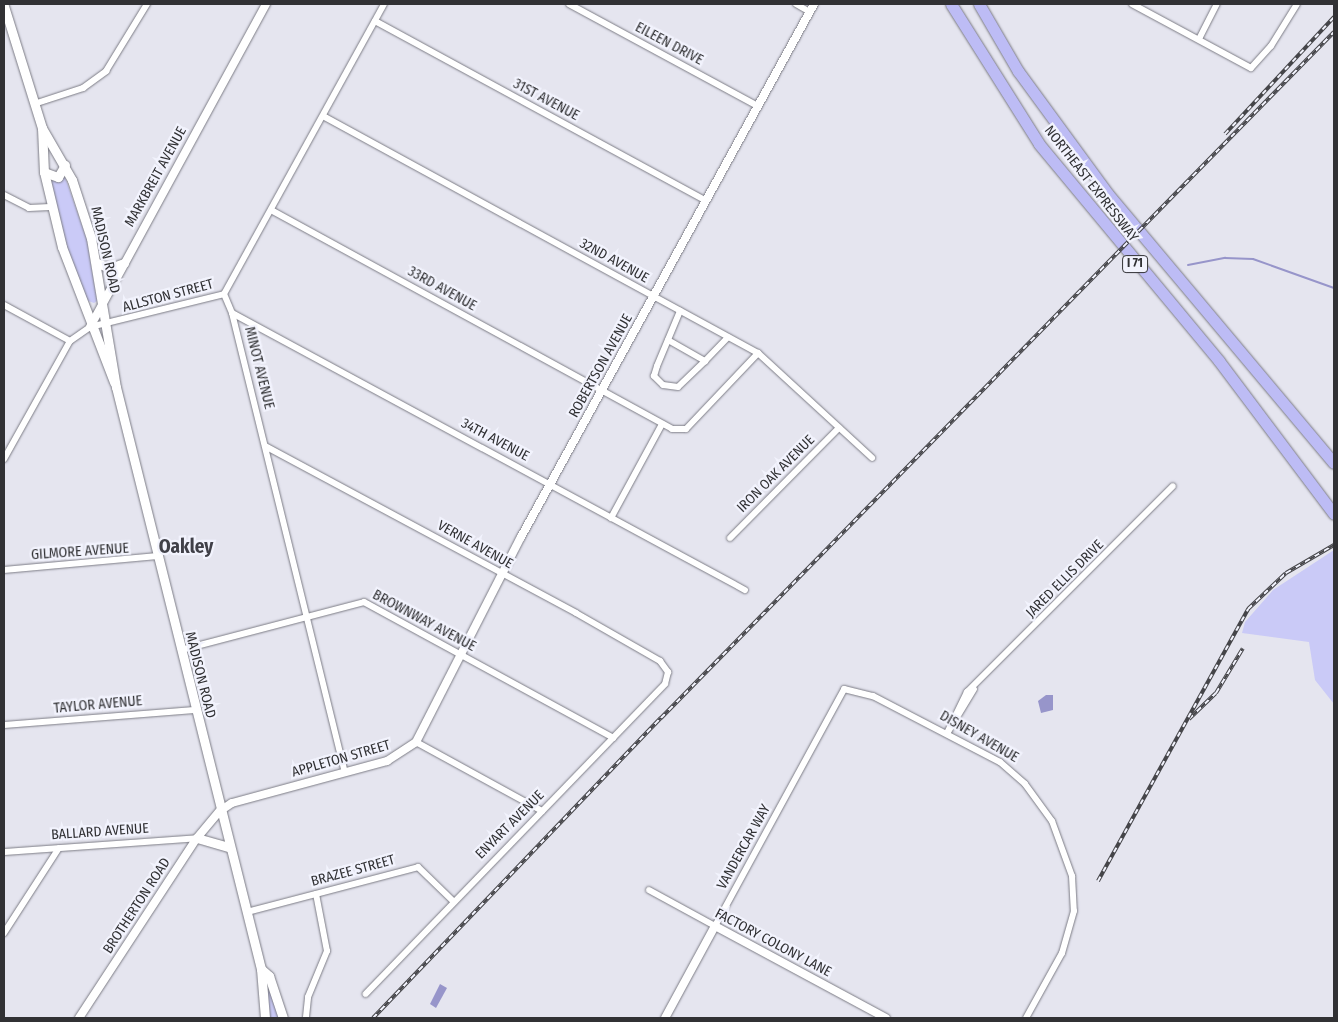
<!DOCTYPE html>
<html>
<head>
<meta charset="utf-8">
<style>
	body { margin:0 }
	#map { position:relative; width:1338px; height:1022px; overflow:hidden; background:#e5e5ef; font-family:"Fira Sans Condensed",sans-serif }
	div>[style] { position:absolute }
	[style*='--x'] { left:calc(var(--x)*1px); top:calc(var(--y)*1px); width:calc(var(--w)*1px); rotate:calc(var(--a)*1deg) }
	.green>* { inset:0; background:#cacaf7 }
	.water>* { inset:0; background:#9795ca }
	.stream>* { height:2px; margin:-1px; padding:0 1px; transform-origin:1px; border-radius:1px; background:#9795ca }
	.roads { filter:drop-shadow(0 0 1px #7c7c85) drop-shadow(0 0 1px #7c7c85) }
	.minor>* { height:6px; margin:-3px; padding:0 3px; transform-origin:3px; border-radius:3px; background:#fff }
	.tertiary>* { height:8px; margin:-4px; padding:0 4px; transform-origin:4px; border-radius:4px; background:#fff }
	.secondary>* { height:9px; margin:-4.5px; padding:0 4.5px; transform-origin:4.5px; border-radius:4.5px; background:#fff }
	.motorway>* { height:11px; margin:-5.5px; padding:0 5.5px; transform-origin:5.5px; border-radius:5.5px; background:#bdbcf5 }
	.rail>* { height:4px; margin-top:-2px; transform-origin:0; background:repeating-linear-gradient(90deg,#f2f3fd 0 5.5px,#454549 0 11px); box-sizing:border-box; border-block:1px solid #454549 }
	span { translate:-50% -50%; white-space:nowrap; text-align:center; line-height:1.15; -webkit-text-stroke:4.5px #f2f3fd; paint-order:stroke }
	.shield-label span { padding:1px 4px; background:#f2f3fd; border:1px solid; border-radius:4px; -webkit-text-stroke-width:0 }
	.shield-label { font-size:12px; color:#313134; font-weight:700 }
	.street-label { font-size:14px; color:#313134 }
	.district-label { font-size:19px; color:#404048; font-weight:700 }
	.frame { position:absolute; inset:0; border:5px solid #313134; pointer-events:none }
</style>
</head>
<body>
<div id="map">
	<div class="green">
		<div style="clip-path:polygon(65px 177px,87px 240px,97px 301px,94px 303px,86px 300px,71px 266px,53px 201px,50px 181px)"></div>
		<div style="clip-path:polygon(1334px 550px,1334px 704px,1315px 680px,1309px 642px,1242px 633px,1245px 622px,1273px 590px)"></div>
		<div style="clip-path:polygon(265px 979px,274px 1001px,279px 1018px,269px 1018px)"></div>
	</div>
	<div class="water">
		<div style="clip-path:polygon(1046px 695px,1053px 695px,1053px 710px,1041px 713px,1038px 701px)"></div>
		<div style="clip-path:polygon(440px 984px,447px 988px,436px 1008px,430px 1004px)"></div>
	</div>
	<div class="stream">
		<div style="--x:1188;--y:265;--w:38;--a:-11"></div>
		<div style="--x:1225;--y:258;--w:28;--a:2"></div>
		<div style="--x:1253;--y:259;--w:86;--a:19.7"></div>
	</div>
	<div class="roads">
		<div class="minor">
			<div style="--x:569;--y:4;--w:215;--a:28.4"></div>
			<div style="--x:796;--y:4;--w:16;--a:30"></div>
			<div style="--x:1132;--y:4;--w:135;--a:28.3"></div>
			<div style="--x:1251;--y:68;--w:30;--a:-48"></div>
			<div style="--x:1271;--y:46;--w:49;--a:-58.2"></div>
			<div style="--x:375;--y:21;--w:377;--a:28.5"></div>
			<div style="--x:1199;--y:39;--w:39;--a:-63"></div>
			<div style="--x:34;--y:104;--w:52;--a:-18.1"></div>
			<div style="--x:83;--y:88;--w:29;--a:-36"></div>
			<div style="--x:106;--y:71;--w:79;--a:-58.5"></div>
			<div style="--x:323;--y:116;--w:495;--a:28.6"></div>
			<div style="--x:758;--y:353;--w:155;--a:42.6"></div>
			<div style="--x:4;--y:195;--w:28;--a:27"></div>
			<div style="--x:29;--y:208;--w:21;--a:-3"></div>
			<div style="--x:271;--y:210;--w:457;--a:28.6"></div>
			<div style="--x:672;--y:429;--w:14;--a:0"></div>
			<div style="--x:686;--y:429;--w:105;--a:-46.5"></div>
			<div style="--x:224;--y:294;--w:21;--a:67"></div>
			<div style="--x:232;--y:313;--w:473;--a:76.2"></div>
			<div style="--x:224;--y:294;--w:331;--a:-61.1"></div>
			<div style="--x:4;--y:305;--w:75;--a:28.6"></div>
			<div style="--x:232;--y:313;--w:583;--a:28.37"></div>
			<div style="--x:668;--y:340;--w:43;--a:29.6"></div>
			<div style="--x:705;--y:361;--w:37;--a:136"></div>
			<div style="--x:678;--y:387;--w:15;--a:-172"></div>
			<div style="--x:663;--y:385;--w:13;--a:-135"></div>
			<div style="--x:654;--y:376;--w:10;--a:-73"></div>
			<div style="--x:657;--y:366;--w:60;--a:-67.3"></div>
			<div style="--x:70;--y:341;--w:24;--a:-35"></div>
			<div style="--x:90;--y:327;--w:138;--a:-13.8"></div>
			<div style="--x:705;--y:361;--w:33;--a:-46"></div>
			<div style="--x:265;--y:446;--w:353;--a:28.2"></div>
			<div style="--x:576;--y:613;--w:97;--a:29.7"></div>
			<div style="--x:660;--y:661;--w:14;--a:54"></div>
			<div style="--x:668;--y:672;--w:12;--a:104"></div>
			<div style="--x:665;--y:684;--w:431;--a:134"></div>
			<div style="--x:4;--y:459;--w:135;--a:-60.8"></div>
			<div style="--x:611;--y:518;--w:107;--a:-61.5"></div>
			<div style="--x:730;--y:538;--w:155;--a:-45.3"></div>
			<div style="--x:4;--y:570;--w:154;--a:-5.2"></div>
			<div style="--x:181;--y:650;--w:189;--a:-14.7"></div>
			<div style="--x:364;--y:602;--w:284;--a:28.6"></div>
			<div style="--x:4;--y:725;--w:191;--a:-4.5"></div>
			<div style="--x:948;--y:732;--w:50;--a:-58.8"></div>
			<div style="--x:947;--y:733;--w:46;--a:-64"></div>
			<div style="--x:967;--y:692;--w:291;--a:-45"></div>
			<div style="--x:416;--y:742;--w:144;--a:28.7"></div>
			<div style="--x:4;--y:852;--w:194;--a:-4.1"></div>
			<div style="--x:649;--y:890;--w:75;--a:28.6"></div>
			<div style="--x:715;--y:926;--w:270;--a:-61.4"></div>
			<div style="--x:844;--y:689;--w:30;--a:14"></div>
			<div style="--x:873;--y:696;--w:143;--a:27.5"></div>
			<div style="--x:1000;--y:762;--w:33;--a:41"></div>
			<div style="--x:1025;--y:784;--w:46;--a:53.9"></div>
			<div style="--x:1052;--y:821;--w:59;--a:70"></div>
			<div style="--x:1072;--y:876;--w:35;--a:87"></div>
			<div style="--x:1074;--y:911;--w:44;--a:105.9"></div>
			<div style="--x:1062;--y:953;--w:74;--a:119"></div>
			<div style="--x:247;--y:912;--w:177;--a:-14.7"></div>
			<div style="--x:418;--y:867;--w:49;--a:44.2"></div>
			<div style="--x:4;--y:933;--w:101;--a:-57.1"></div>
			<div style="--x:306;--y:1017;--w:20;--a:-84"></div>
			<div style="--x:308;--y:997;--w:50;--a:-67.6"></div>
			<div style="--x:327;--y:951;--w:58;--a:-100.9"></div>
		</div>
		<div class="tertiary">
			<div style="--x:90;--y:327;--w:368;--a:-61.4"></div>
			<div style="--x:79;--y:1018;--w:215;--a:-56.8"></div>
			<div style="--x:197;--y:838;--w:35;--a:-50"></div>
			<div style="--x:220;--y:811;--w:14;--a:-34"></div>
			<div style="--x:232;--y:803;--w:161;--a:-15.2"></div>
			<div style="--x:387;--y:761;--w:35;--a:-33"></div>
			<div style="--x:416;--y:742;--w:230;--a:-62.9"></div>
			<div style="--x:521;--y:537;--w:608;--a:-61.2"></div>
			<div style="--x:665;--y:1018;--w:105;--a:-61.5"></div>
			<div style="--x:715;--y:926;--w:194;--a:28.3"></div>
		</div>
		<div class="secondary">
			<div style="--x:4;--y:6;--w:128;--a:72.7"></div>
			<div style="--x:42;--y:128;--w:44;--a:87.4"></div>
			<div style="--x:44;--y:172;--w:77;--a:76.5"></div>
			<div style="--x:62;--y:247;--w:145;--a:68.9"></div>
			<div style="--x:42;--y:128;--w:60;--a:60"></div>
			<div style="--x:72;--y:180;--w:61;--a:71.9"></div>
			<div style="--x:91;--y:238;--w:151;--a:80.5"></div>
			<div style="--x:116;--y:387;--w:600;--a:76.01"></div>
			<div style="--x:261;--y:969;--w:49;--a:85.3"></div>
			<div style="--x:44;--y:172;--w:15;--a:20"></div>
			<div style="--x:58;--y:177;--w:14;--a:-60"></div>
			<div style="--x:97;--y:263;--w:14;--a:21"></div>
			<div style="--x:110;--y:268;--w:15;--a:-20"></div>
			<div style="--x:197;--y:838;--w:33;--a:16"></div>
			<div style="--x:261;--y:969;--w:11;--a:41"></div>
			<div style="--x:269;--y:976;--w:44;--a:71.6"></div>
		</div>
		<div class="motorway">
			<div style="--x:951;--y:4;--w:165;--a:57.8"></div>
			<div style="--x:1039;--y:144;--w:282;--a:50.3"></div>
			<div style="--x:1219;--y:361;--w:191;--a:53.1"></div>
			<div style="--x:979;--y:4;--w:78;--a:59.8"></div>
			<div style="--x:1018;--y:71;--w:152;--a:53.8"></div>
			<div style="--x:1108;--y:194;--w:351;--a:50"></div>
		</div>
	</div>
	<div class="rail">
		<div style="--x:1225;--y:134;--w:160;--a:-47"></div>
		<div style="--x:1189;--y:719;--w:37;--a:-44"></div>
		<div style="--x:1216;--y:693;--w:52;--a:-59"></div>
		<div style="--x:1098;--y:881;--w:311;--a:-61.1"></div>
		<div style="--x:1248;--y:609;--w:52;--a:-43.5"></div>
		<div style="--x:1286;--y:573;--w:56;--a:-30.3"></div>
		<div style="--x:373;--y:1018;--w:416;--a:-46.2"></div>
		<div style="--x:661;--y:718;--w:961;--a:-45.55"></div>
	</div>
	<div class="shield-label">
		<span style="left:1135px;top:264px">I 71</span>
	</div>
	<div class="street-label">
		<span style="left:669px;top:44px;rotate:28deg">EILEEN DRIVE</span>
		<span style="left:546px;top:100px;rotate:28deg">31ST AVENUE</span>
		<span style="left:156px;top:177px;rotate:-61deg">MARKBREIT AVENUE</span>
		<span style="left:1091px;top:184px;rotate:52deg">NORTHEAST EXPRESSWAY</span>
		<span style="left:105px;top:250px;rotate:77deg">MADISON ROAD</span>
		<span style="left:614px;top:261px;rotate:29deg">32ND AVENUE</span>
		<span style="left:442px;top:289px;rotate:29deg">33RD AVENUE</span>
		<span style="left:168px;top:296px;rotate:-15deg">ALLSTON STREET</span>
		<span style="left:601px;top:366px;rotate:-61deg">ROBERTSON AVENUE</span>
		<span style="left:259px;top:368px;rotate:76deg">MINOT AVENUE</span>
		<span style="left:495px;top:440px;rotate:28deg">34TH AVENUE</span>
		<span style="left:776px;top:474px;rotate:-45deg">IRON OAK AVENUE</span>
		<span style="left:475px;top:545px;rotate:29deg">VERNE AVENUE</span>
		<span style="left:80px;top:552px;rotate:-4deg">GILMORE AVENUE</span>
		<span style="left:1065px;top:579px;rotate:-45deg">JARED ELLIS DRIVE</span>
		<span style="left:424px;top:621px;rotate:28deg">BROWNWAY AVENUE</span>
		<span style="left:200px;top:675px;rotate:76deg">MADISON ROAD</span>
		<span style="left:98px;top:705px;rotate:-5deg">TAYLOR AVENUE</span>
		<span style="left:979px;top:737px;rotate:30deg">DISNEY AVENUE</span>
		<span style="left:341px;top:759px;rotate:-16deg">APPLETON STREET</span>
		<span style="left:510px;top:825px;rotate:-45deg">ENYART AVENUE</span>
		<span style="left:100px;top:832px;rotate:-4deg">BALLARD AVENUE</span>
		<span style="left:744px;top:847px;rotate:-61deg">VANDERCAR WAY</span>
		<span style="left:353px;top:871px;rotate:-15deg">BRAZEE STREET</span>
		<span style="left:137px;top:906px;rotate:-57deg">BROTHERTON ROAD</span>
		<span style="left:773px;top:943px;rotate:28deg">FACTORY COLONY LANE</span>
	</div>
	<div class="district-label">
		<span style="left:186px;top:547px">Oakley</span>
	</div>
	<div class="frame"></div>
</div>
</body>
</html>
